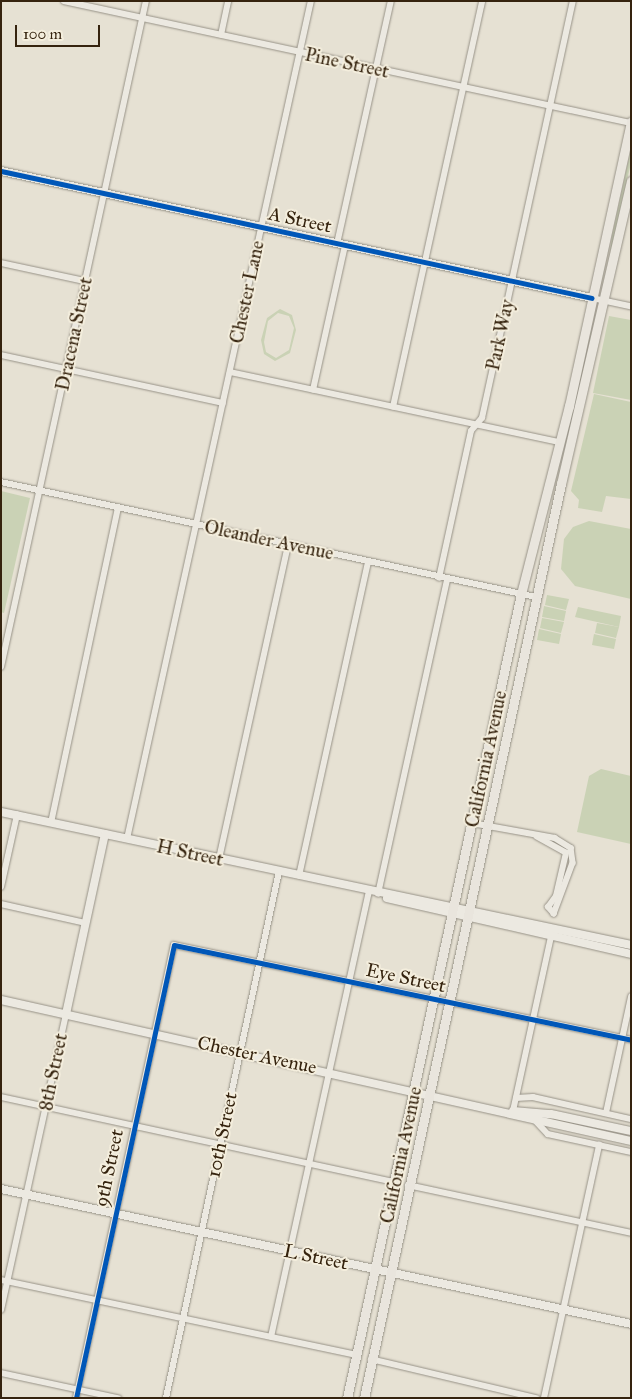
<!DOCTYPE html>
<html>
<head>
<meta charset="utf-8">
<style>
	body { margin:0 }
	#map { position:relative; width:632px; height:1399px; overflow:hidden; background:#e6e1d3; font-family:"IM FELL Great Primer",serif }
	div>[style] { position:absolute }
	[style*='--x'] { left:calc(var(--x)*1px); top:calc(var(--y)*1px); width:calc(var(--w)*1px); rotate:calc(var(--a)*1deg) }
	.green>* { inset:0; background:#cad2b5 }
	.roads { filter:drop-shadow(0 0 1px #979287) drop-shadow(0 0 1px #979287) }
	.street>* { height:5.5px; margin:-2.75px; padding:0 2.75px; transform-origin:2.75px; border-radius:2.75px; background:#ece9e1 }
	.secondary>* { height:8px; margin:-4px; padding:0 4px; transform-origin:4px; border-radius:4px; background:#ece9e1 }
	.primary>* { height:9px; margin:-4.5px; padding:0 4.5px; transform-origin:4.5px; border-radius:4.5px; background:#e9e5dd }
	.cycleway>* { height:5px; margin:-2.5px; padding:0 2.5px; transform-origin:2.5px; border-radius:2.5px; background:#0057b8 }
	span { translate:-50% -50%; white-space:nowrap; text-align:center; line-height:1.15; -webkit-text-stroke:4px #f4eedd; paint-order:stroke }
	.street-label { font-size:19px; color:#35230e }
	.frame { position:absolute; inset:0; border:2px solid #35230e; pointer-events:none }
	.scale { position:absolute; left:15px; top:25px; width:85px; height:22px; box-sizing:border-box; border:2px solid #35230e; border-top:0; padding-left:6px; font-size:15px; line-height:18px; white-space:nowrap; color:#35230e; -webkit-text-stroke:4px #f4eedd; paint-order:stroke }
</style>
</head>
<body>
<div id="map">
	<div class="green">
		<div style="clip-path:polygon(631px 148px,631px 163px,610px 253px,612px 236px)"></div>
		<div style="clip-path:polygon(evenodd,280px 309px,292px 315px,296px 330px,290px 353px,275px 361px,264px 354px,261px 340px,267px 318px,280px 309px,278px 313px,289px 316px,294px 328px,289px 350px,276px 358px,266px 352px,264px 342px,268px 321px,278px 313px)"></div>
		<div style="clip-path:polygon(609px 316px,631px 320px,631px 400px,593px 393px)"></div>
		<div style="clip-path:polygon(594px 394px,631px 402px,631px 499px,606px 496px,602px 512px,578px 508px,579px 500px,571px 491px)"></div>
		<div style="clip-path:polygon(1px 491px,30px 498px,4px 613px,1px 612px)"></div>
		<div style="clip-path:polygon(589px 521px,631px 529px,631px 599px,575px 586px,561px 569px,564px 539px,573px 527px)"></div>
		<div style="clip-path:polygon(547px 595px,569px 599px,566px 610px,545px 605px)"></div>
		<div style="clip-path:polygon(544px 606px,566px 611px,564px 621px,542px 617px)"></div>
		<div style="clip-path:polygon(578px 607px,621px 616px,619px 627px,575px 617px)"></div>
		<div style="clip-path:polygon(542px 618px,564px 622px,561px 633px,540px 628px)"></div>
		<div style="clip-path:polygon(597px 623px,619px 627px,616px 638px,595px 633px)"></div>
		<div style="clip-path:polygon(539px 629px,561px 634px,559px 644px,537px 640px)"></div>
		<div style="clip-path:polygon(594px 634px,616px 639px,614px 649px,592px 645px)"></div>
		<div style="clip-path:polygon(601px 769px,631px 776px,631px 844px,577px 832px,589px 776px)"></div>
	</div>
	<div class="roads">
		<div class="street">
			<div style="--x:64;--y:1;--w:580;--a:12.14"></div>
			<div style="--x:221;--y:35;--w:35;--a:-78"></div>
			<div style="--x:337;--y:244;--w:249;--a:-77.5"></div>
			<div style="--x:1;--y:263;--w:86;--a:12.1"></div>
			<div style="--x:592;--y:298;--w:40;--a:12"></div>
			<div style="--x:1;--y:355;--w:227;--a:12.2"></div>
			<div style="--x:230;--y:372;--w:335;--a:12"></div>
			<div style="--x:313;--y:390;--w:148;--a:-77.5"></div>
			<div style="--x:393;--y:407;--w:416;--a:-77.6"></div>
			<div style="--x:1;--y:482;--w:547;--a:12.13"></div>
			<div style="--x:439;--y:578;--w:150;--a:-77.7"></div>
			<div style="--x:471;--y:431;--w:17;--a:-50"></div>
			<div style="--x:482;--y:418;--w:427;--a:-77.7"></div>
			<div style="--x:1;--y:667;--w:682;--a:-77.72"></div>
			<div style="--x:51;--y:823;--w:322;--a:-78"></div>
			<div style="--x:472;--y:823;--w:84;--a:10.2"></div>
			<div style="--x:555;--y:838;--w:19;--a:32"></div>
			<div style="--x:571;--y:848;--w:15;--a:82"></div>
			<div style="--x:573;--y:863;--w:54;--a:110.4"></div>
			<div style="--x:554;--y:914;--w:9;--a:-131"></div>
			<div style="--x:548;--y:907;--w:14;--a:-54"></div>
			<div style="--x:556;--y:896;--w:44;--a:-76.9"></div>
			<div style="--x:566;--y:853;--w:33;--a:-151"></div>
			<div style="--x:127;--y:839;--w:858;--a:-77.62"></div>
			<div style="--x:219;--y:859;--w:321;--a:-77.6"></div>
			<div style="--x:299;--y:876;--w:321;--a:-77.6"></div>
			<div style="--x:1;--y:887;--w:74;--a:-77.5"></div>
			<div style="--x:378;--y:894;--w:322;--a:-77.6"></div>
			<div style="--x:1;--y:904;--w:87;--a:12.6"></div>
			<div style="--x:1;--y:1097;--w:403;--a:12.2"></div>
			<div style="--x:516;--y:1098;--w:17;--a:-3"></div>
			<div style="--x:533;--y:1097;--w:100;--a:12.7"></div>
			<div style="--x:513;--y:1111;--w:183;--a:-77.7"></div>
			<div style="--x:606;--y:1113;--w:119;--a:-77.8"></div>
			<div style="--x:535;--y:1120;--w:19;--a:47"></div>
			<div style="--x:548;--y:1134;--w:85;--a:12.2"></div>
			<div style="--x:408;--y:1185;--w:228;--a:12.1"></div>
			<div style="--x:1;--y:1280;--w:363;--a:11.9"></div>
			<div style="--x:1;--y:1310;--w:303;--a:-77.6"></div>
			<div style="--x:271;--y:1337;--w:456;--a:-77.6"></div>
			<div style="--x:371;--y:1359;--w:170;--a:13.3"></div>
			<div style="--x:1;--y:1373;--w:120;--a:12.1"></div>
			<div style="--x:76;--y:1398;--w:463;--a:-77.8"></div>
			<div style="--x:174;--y:945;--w:467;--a:11.7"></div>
			<div style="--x:166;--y:1398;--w:538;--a:-77.88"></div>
			<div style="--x:544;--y:1398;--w:259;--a:-77.7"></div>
		</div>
		<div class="secondary">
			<div style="--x:1;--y:171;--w:604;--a:12.13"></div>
			<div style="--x:1;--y:812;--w:644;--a:11.92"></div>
			<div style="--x:387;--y:898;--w:250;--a:12.9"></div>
			<div style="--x:1;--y:1000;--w:646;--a:12.62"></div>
			<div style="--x:66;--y:1014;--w:184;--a:-77.8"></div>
			<div style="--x:513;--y:1111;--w:38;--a:5"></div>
			<div style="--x:551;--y:1114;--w:82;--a:12"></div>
			<div style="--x:1;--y:1189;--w:644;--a:12.09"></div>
		</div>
		<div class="primary">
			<div style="--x:347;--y:1398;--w:823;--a:-77.79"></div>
			<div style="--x:521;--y:594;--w:194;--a:-75.7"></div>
			<div style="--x:569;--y:406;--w:291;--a:-77.7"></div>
			<div style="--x:364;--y:1398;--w:935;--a:-77.84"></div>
			<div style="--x:561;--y:484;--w:311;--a:-77"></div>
		</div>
	</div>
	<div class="cycleway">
		<div style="--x:1;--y:171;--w:604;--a:12.13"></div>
		<div style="--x:76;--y:1398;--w:463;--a:-77.8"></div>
		<div style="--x:174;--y:945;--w:467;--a:11.7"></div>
	</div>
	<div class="street-label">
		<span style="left:347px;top:63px;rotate:12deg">Pine Street</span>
		<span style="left:300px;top:220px;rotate:12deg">A Street</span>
		<span style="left:247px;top:292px;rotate:-78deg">Chester Lane</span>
		<span style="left:74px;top:334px;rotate:-78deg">Dracena Street</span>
		<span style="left:500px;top:335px;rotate:-78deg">Park Way</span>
		<span style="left:269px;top:540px;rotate:12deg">Oleander Avenue</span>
		<span style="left:486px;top:759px;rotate:-78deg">California Avenue</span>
		<span style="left:190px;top:853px;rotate:12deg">H Street</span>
		<span style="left:406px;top:978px;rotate:12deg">Eye Street</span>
		<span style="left:257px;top:1055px;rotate:12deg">Chester Avenue</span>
		<span style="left:53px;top:1072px;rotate:-78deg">8th Street</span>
		<span style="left:222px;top:1135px;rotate:-78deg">10th Street</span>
		<span style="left:401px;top:1155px;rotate:-78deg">California Avenue</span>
		<span style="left:109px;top:1168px;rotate:-78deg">9th Street</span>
		<span style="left:316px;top:1257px;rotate:12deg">L Street</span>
	</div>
	<div class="frame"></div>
	<div class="scale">100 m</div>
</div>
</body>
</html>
